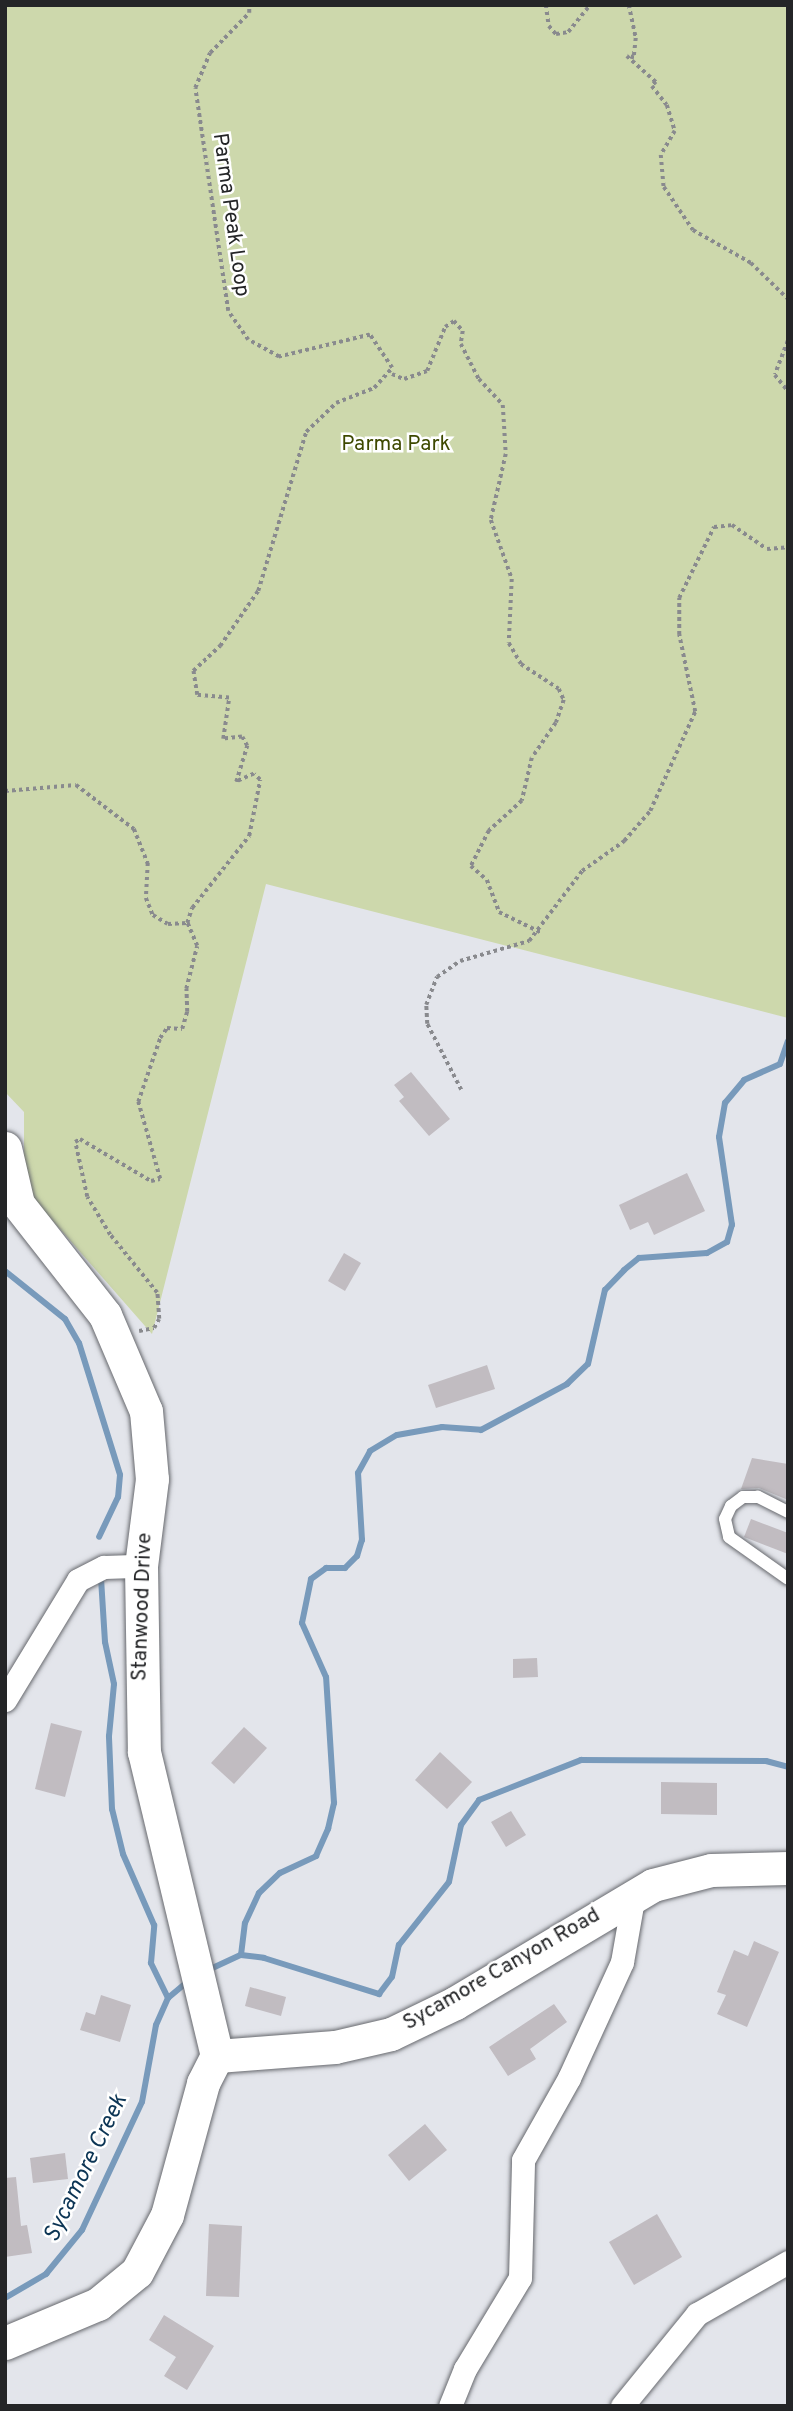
<!DOCTYPE html>
<html>
<head>
<meta charset="utf-8">
<style>
	body { margin:0 }
	#map { position:relative; width:793px; height:2411px; overflow:hidden; background:#e3e5eb; font-family:Overpass,sans-serif }
	div>[style] { position:absolute }
	[style*='--x'] { left:calc(var(--x)*1px); top:calc(var(--y)*1px); width:calc(var(--w)*1px); rotate:calc(var(--a)*1deg) }
	.green>* { inset:0; background:#cdd8ac }
	.stream>* { height:6px; margin:-3px; padding:0 3px; transform-origin:3px; border-radius:3px; background:#789abb }
	.building>* { inset:0; background:#c1bcc1 }
	.path>* { height:3.5px; margin-top:-1.75px; transform-origin:0; background:repeating-linear-gradient(90deg,#898a8e 0 3.5px,transparent 0 7px) }
	.roads { filter:drop-shadow(0 0 2px #67696e) drop-shadow(0 0 2px #67696e) }
	.service>* { height:12px; margin:-6px; padding:0 6px; transform-origin:6px; border-radius:6px; background:#fff }
	.minor>* { height:23px; margin:-11.5px; padding:0 11.5px; transform-origin:11.5px; border-radius:11.5px; background:#fff }
	.secondary>* { height:33px; margin:-16.5px; padding:0 16.5px; transform-origin:16.5px; border-radius:16.5px; background:#fff }
	span { translate:-50% -50%; white-space:nowrap; text-align:center; line-height:1.15; -webkit-text-stroke:5px #fff; paint-order:stroke }
	.street-label { font-size:21px; color:#242527 }
	.park-label { font-size:21px; color:#3e4900 }
	.water-label { font-size:23px; color:#0b3454; font-style:italic }
	.frame { position:absolute; inset:0; border:7px solid #242527; pointer-events:none }
</style>
</head>
<body>
<div id="map">
	<div class="green">
		<div style="clip-path:polygon(5px 5px,788px 5px,788px 1018px,266px 884px,152px 1334px,24px 1188px,24px 1112px,5px 1092px)"></div>
	</div>
	<div class="stream">
		<div style="--x:5;--y:1271;--w:77;--a:38.7"></div>
		<div style="--x:65;--y:1319;--w:28;--a:60"></div>
		<div style="--x:79;--y:1343;--w:138;--a:72.7"></div>
		<div style="--x:120;--y:1475;--w:22;--a:95"></div>
		<div style="--x:118;--y:1497;--w:44;--a:115.4"></div>
		<div style="--x:241;--y:1955;--w:32;--a:-83"></div>
		<div style="--x:245;--y:1923;--w:33;--a:-65"></div>
		<div style="--x:259;--y:1893;--w:29;--a:-44"></div>
		<div style="--x:280;--y:1873;--w:40;--a:-25"></div>
		<div style="--x:316;--y:1856;--w:30;--a:-66"></div>
		<div style="--x:328;--y:1829;--w:27;--a:-77"></div>
		<div style="--x:334;--y:1803;--w:126;--a:-93.6"></div>
		<div style="--x:326;--y:1677;--w:59;--a:-114"></div>
		<div style="--x:302;--y:1623;--w:45;--a:-78.4"></div>
		<div style="--x:311;--y:1579;--w:19;--a:-36"></div>
		<div style="--x:326;--y:1568;--w:19;--a:0"></div>
		<div style="--x:345;--y:1568;--w:17;--a:-45"></div>
		<div style="--x:357;--y:1556;--w:17;--a:-73"></div>
		<div style="--x:362;--y:1540;--w:67;--a:-93.4"></div>
		<div style="--x:358;--y:1473;--w:25;--a:-61"></div>
		<div style="--x:370;--y:1451;--w:31;--a:-31"></div>
		<div style="--x:397;--y:1435;--w:46;--a:-10.1"></div>
		<div style="--x:442;--y:1427;--w:39;--a:4"></div>
		<div style="--x:481;--y:1430;--w:98;--a:-28.1"></div>
		<div style="--x:567;--y:1384;--w:29;--a:-44"></div>
		<div style="--x:588;--y:1364;--w:76;--a:-77.1"></div>
		<div style="--x:605;--y:1290;--w:28;--a:-46"></div>
		<div style="--x:624;--y:1270;--w:19;--a:-39"></div>
		<div style="--x:639;--y:1258;--w:68;--a:-4.2"></div>
		<div style="--x:707;--y:1253;--w:23;--a:-29"></div>
		<div style="--x:727;--y:1242;--w:18;--a:-74"></div>
		<div style="--x:732;--y:1225;--w:89;--a:-98.4"></div>
		<div style="--x:719;--y:1137;--w:35;--a:-80"></div>
		<div style="--x:725;--y:1103;--w:30;--a:-50"></div>
		<div style="--x:744;--y:1080;--w:39;--a:-24"></div>
		<div style="--x:780;--y:1064;--w:24;--a:-71"></div>
		<div style="--x:206;--y:1971;--w:38;--a:-25"></div>
		<div style="--x:241;--y:1955;--w:23;--a:7"></div>
		<div style="--x:264;--y:1958;--w:121;--a:17.4"></div>
		<div style="--x:379;--y:1994;--w:21;--a:-53"></div>
		<div style="--x:392;--y:1977;--w:33;--a:-78"></div>
		<div style="--x:399;--y:1945;--w:80;--a:-51.6"></div>
		<div style="--x:449;--y:1882;--w:58;--a:-78.1"></div>
		<div style="--x:461;--y:1825;--w:31;--a:-54"></div>
		<div style="--x:479;--y:1800;--w:110;--a:-21.4"></div>
		<div style="--x:581;--y:1760;--w:185;--a:0.3"></div>
		<div style="--x:766;--y:1761;--w:23;--a:15"></div>
		<div style="--x:168;--y:1998;--w:26;--a:-40"></div>
		<div style="--x:5;--y:2298;--w:48;--a:-30.3"></div>
		<div style="--x:46;--y:2274;--w:57;--a:-50.7"></div>
		<div style="--x:82;--y:2230;--w:141;--a:-64.9"></div>
		<div style="--x:142;--y:2102;--w:78;--a:-79.7"></div>
		<div style="--x:156;--y:2025;--w:30;--a:-66"></div>
		<div style="--x:168;--y:1998;--w:39;--a:-116"></div>
		<div style="--x:151;--y:1963;--w:38;--a:-85"></div>
		<div style="--x:154;--y:1925;--w:77;--a:-113.6"></div>
		<div style="--x:123;--y:1854;--w:46;--a:-103.7"></div>
		<div style="--x:112;--y:1809;--w:73;--a:-92.4"></div>
		<div style="--x:109;--y:1736;--w:52;--a:-84.5"></div>
		<div style="--x:114;--y:1684;--w:43;--a:-102.1"></div>
		<div style="--x:105;--y:1642;--w:63;--a:-93.6"></div>
	</div>
	<div class="building">
		<div style="clip-path:polygon(411px 1072px,450px 1119px,429px 1136px,399px 1101px,404px 1097px,394px 1085px)"></div>
		<div style="clip-path:polygon(687px 1173px,705px 1211px,654px 1235px,648px 1222px,630px 1230px,619px 1205px)"></div>
		<div style="clip-path:polygon(344px 1253px,361px 1263px,345px 1291px,328px 1281px)"></div>
		<div style="clip-path:polygon(487px 1365px,495px 1389px,436px 1408px,428px 1385px)"></div>
		<div style="clip-path:polygon(752px 1458px,788px 1464px,788px 1500px,759px 1488px,741px 1489px)"></div>
		<div style="clip-path:polygon(751px 1519px,788px 1533px,788px 1554px,744px 1537px)"></div>
		<div style="clip-path:polygon(537px 1658px,538px 1677px,513px 1678px,513px 1659px)"></div>
		<div style="clip-path:polygon(51px 1723px,82px 1731px,65px 1797px,35px 1789px)"></div>
		<div style="clip-path:polygon(244px 1727px,267px 1748px,234px 1784px,211px 1763px)"></div>
		<div style="clip-path:polygon(440px 1752px,472px 1782px,447px 1809px,415px 1780px)"></div>
		<div style="clip-path:polygon(661px 1782px,717px 1783px,717px 1815px,661px 1814px)"></div>
		<div style="clip-path:polygon(511px 1811px,526px 1835px,506px 1847px,491px 1822px)"></div>
		<div style="clip-path:polygon(754px 1941px,779px 1952px,747px 2027px,717px 2014px,726px 1995px,717px 1992px,734px 1950px,748px 1956px)"></div>
		<div style="clip-path:polygon(250px 1987px,286px 1997px,281px 2016px,245px 2006px)"></div>
		<div style="clip-path:polygon(101px 1995px,131px 2005px,120px 2042px,80px 2030px,86px 2012px,95px 2015px)"></div>
		<div style="clip-path:polygon(554px 2004px,567px 2022px,530px 2049px,536px 2059px,508px 2076px,489px 2047px)"></div>
		<div style="clip-path:polygon(425px 2124px,447px 2150px,409px 2181px,388px 2155px)"></div>
		<div style="clip-path:polygon(65px 2153px,68px 2179px,33px 2183px,30px 2158px)"></div>
		<div style="clip-path:polygon(16px 2177px,21px 2226px,27px 2225px,32px 2253px,5px 2257px,5px 2178px)"></div>
		<div style="clip-path:polygon(657px 2214px,682px 2257px,634px 2285px,609px 2242px)"></div>
		<div style="clip-path:polygon(209px 2224px,242px 2226px,239px 2297px,206px 2296px)"></div>
		<div style="clip-path:polygon(164px 2315px,214px 2346px,187px 2390px,164px 2376px,176px 2357px,149px 2340px)"></div>
	</div>
	<div class="path">
		<div style="--x:546;--y:5;--w:21;--a:82"></div>
		<div style="--x:549;--y:26;--w:11;--a:49"></div>
		<div style="--x:556;--y:34;--w:12;--a:-9"></div>
		<div style="--x:568;--y:32;--w:35;--a:-51"></div>
		<div style="--x:629;--y:5;--w:34;--a:78"></div>
		<div style="--x:636;--y:38;--w:20;--a:96"></div>
		<div style="--x:634;--y:58;--w:7;--a:-164"></div>
		<div style="--x:627;--y:56;--w:39;--a:42"></div>
		<div style="--x:656;--y:82;--w:6;--a:135"></div>
		<div style="--x:652;--y:86;--w:24;--a:52"></div>
		<div style="--x:667;--y:105;--w:27;--a:73"></div>
		<div style="--x:675;--y:131;--w:28;--a:120"></div>
		<div style="--x:661;--y:155;--w:32;--a:85"></div>
		<div style="--x:664;--y:187;--w:52;--a:56"></div>
		<div style="--x:693;--y:230;--w:67;--a:29.6"></div>
		<div style="--x:751;--y:263;--w:52;--a:44.2"></div>
		<div style="--x:788;--y:341;--w:36;--a:111"></div>
		<div style="--x:775;--y:375;--w:21;--a:51"></div>
		<div style="--x:392;--y:374;--w:13;--a:23"></div>
		<div style="--x:404;--y:379;--w:24;--a:-19"></div>
		<div style="--x:427;--y:371;--w:48;--a:-67.8"></div>
		<div style="--x:445;--y:327;--w:11;--a:-34"></div>
		<div style="--x:454;--y:321;--w:13;--a:48"></div>
		<div style="--x:463;--y:331;--w:13;--a:99"></div>
		<div style="--x:461;--y:344;--w:39;--a:63"></div>
		<div style="--x:479;--y:379;--w:35;--a:47"></div>
		<div style="--x:503;--y:405;--w:49;--a:86.5"></div>
		<div style="--x:506;--y:454;--w:68;--a:102.8"></div>
		<div style="--x:491;--y:520;--w:63;--a:70.4"></div>
		<div style="--x:512;--y:579;--w:64;--a:92.7"></div>
		<div style="--x:509;--y:643;--w:24;--a:60"></div>
		<div style="--x:521;--y:664;--w:45;--a:33.3"></div>
		<div style="--x:559;--y:689;--w:12;--a:66"></div>
		<div style="--x:564;--y:700;--w:24;--a:109"></div>
		<div style="--x:556;--y:723;--w:42;--a:124.4"></div>
		<div style="--x:532;--y:758;--w:44;--a:103.1"></div>
		<div style="--x:522;--y:801;--w:45;--a:137.7"></div>
		<div style="--x:489;--y:831;--w:39;--a:117"></div>
		<div style="--x:471;--y:866;--w:21;--a:41"></div>
		<div style="--x:487;--y:880;--w:34;--a:69"></div>
		<div style="--x:499;--y:912;--w:46;--a:26"></div>
		<div style="--x:5;--y:791;--w:71;--a:-4.8"></div>
		<div style="--x:76;--y:785;--w:73;--a:37.2"></div>
		<div style="--x:134;--y:829;--w:37;--a:68"></div>
		<div style="--x:148;--y:863;--w:35;--a:93"></div>
		<div style="--x:146;--y:898;--w:18;--a:68"></div>
		<div style="--x:153;--y:915;--w:17;--a:31"></div>
		<div style="--x:168;--y:924;--w:19;--a:-3"></div>
		<div style="--x:187;--y:923;--w:16;--a:-72"></div>
		<div style="--x:192;--y:908;--w:92;--a:-51.6"></div>
		<div style="--x:249;--y:836;--w:57;--a:-78.9"></div>
		<div style="--x:260;--y:780;--w:8;--a:-135"></div>
		<div style="--x:254;--y:774;--w:20;--a:156"></div>
		<div style="--x:236;--y:782;--w:38;--a:-73"></div>
		<div style="--x:247;--y:746;--w:10;--a:-119"></div>
		<div style="--x:242;--y:737;--w:19;--a:174"></div>
		<div style="--x:223;--y:739;--w:41;--a:-81.7"></div>
		<div style="--x:229;--y:698;--w:32;--a:-175"></div>
		<div style="--x:197;--y:695;--w:24;--a:-99"></div>
		<div style="--x:193;--y:671;--w:37;--a:-43"></div>
		<div style="--x:220;--y:646;--w:67;--a:-55.4"></div>
		<div style="--x:258;--y:591;--w:166;--a:-73.2"></div>
		<div style="--x:306;--y:432;--w:42;--a:-44"></div>
		<div style="--x:336;--y:403;--w:41;--a:-21.5"></div>
		<div style="--x:374;--y:388;--w:27;--a:-48"></div>
		<div style="--x:392;--y:368;--w:40;--a:-124"></div>
		<div style="--x:370;--y:335;--w:94;--a:166.4"></div>
		<div style="--x:279;--y:357;--w:35;--a:-151"></div>
		<div style="--x:248;--y:340;--w:35;--a:-125"></div>
		<div style="--x:228;--y:311;--w:225;--a:-98.4"></div>
		<div style="--x:195;--y:88;--w:38;--a:-67"></div>
		<div style="--x:210;--y:53;--w:56;--a:-45.7"></div>
		<div style="--x:249;--y:13;--w:8;--a:-90"></div>
		<div style="--x:461;--y:1090;--w:74;--a:-117.3"></div>
		<div style="--x:427;--y:1024;--w:19;--a:-93"></div>
		<div style="--x:426;--y:1005;--w:30;--a:-69"></div>
		<div style="--x:437;--y:977;--w:28;--a:-35"></div>
		<div style="--x:460;--y:961;--w:72;--a:-16.2"></div>
		<div style="--x:529;--y:941;--w:88;--a:-52.9"></div>
		<div style="--x:582;--y:871;--w:52;--a:-35.5"></div>
		<div style="--x:624;--y:841;--w:40;--a:-49"></div>
		<div style="--x:650;--y:811;--w:109;--a:-65.6"></div>
		<div style="--x:695;--y:712;--w:79;--a:-101.7"></div>
		<div style="--x:679;--y:635;--w:37;--a:-90"></div>
		<div style="--x:679;--y:598;--w:79;--a:-63.8"></div>
		<div style="--x:714;--y:527;--w:18;--a:-6"></div>
		<div style="--x:732;--y:525;--w:42;--a:34.4"></div>
		<div style="--x:767;--y:549;--w:21;--a:-5"></div>
		<div style="--x:139;--y:1331;--w:15;--a:-11"></div>
		<div style="--x:154;--y:1328;--w:10;--a:-61"></div>
		<div style="--x:159;--y:1319;--w:26;--a:-94"></div>
		<div style="--x:157;--y:1293;--w:75;--a:-129"></div>
		<div style="--x:110;--y:1235;--w:44;--a:-121.2"></div>
		<div style="--x:87;--y:1197;--w:56;--a:-102.3"></div>
		<div style="--x:75;--y:1142;--w:6;--a:-31"></div>
		<div style="--x:80;--y:1139;--w:82;--a:30.6"></div>
		<div style="--x:151;--y:1181;--w:9;--a:-13"></div>
		<div style="--x:160;--y:1179;--w:80;--a:-105.9"></div>
		<div style="--x:138;--y:1102;--w:68;--a:-71"></div>
		<div style="--x:160;--y:1038;--w:12;--a:-55"></div>
		<div style="--x:167;--y:1028;--w:15;--a:4"></div>
		<div style="--x:182;--y:1029;--w:18;--a:-74"></div>
		<div style="--x:187;--y:1012;--w:23;--a:-92"></div>
		<div style="--x:186;--y:989;--w:44;--a:-75.7"></div>
		<div style="--x:197;--y:946;--w:25;--a:-113"></div>
	</div>
	<div class="roads">
		<div class="service">
			<div style="--x:788;--y:1512;--w:34;--a:-153"></div>
			<div style="--x:758;--y:1497;--w:15;--a:180"></div>
			<div style="--x:743;--y:1497;--w:15;--a:143"></div>
			<div style="--x:731;--y:1506;--w:14;--a:115"></div>
			<div style="--x:725;--y:1519;--w:18;--a:77"></div>
			<div style="--x:729;--y:1537;--w:72;--a:35.4"></div>
		</div>
		<div class="minor">
			<div style="--x:5;--y:1700;--w:140;--a:-58.7"></div>
			<div style="--x:78;--y:1580;--w:29;--a:-27"></div>
			<div style="--x:104;--y:1567;--w:37;--a:-2"></div>
			<div style="--x:450;--y:2406;--w:40;--a:-68"></div>
			<div style="--x:465;--y:2369;--w:106;--a:-58.9"></div>
			<div style="--x:520;--y:2278;--w:118;--a:-88.5"></div>
			<div style="--x:523;--y:2160;--w:94;--a:-60.7"></div>
			<div style="--x:569;--y:2078;--w:128;--a:-65.4"></div>
			<div style="--x:622;--y:1962;--w:69;--a:-80"></div>
			<div style="--x:622;--y:2406;--w:119;--a:-50.8"></div>
			<div style="--x:697;--y:2314;--w:105;--a:-29.7"></div>
		</div>
		<div class="secondary">
			<div style="--x:5;--y:1148;--w:57;--a:76.9"></div>
			<div style="--x:18;--y:1204;--w:141;--a:51.9"></div>
			<div style="--x:105;--y:1315;--w:104;--a:66.9"></div>
			<div style="--x:146;--y:1411;--w:68;--a:85"></div>
			<div style="--x:152;--y:1479;--w:88;--a:97.2"></div>
			<div style="--x:141;--y:1566;--w:186;--a:89.1"></div>
			<div style="--x:144;--y:1752;--w:313;--a:76.5"></div>
			<div style="--x:217;--y:2056;--w:118;--a:-4.4"></div>
			<div style="--x:335;--y:2047;--w:57;--a:-13.1"></div>
			<div style="--x:391;--y:2034;--w:71;--a:-25.8"></div>
			<div style="--x:455;--y:2003;--w:230;--a:-30.8"></div>
			<div style="--x:653;--y:1885;--w:60;--a:-14.5"></div>
			<div style="--x:711;--y:1870;--w:77;--a:-1.5"></div>
			<div style="--x:5;--y:2343;--w:101;--a:-22.8"></div>
			<div style="--x:98;--y:2304;--w:50;--a:-39.4"></div>
			<div style="--x:137;--y:2272;--w:64;--a:-62.2"></div>
			<div style="--x:167;--y:2215;--w:137;--a:-74.7"></div>
			<div style="--x:203;--y:2083;--w:30;--a:-63"></div>
		</div>
	</div>
	<div class="street-label">
		<span style="left:230px;top:215px;rotate:82deg">Parma Peak Loop</span>
		<span style="left:143px;top:1607px;rotate:-88deg">Stanwood Drive</span>
		<span style="left:502px;top:1970px;rotate:-30deg">Sycamore Canyon Road</span>
	</div>
	<div class="park-label">
		<span style="left:396px;top:445px">Parma Park</span>
	</div>
	<div class="water-label">
		<span style="left:87px;top:2169px;rotate:-64deg">Sycamore Creek</span>
	</div>
	<div class="frame"></div>
</div>
</body>
</html>
